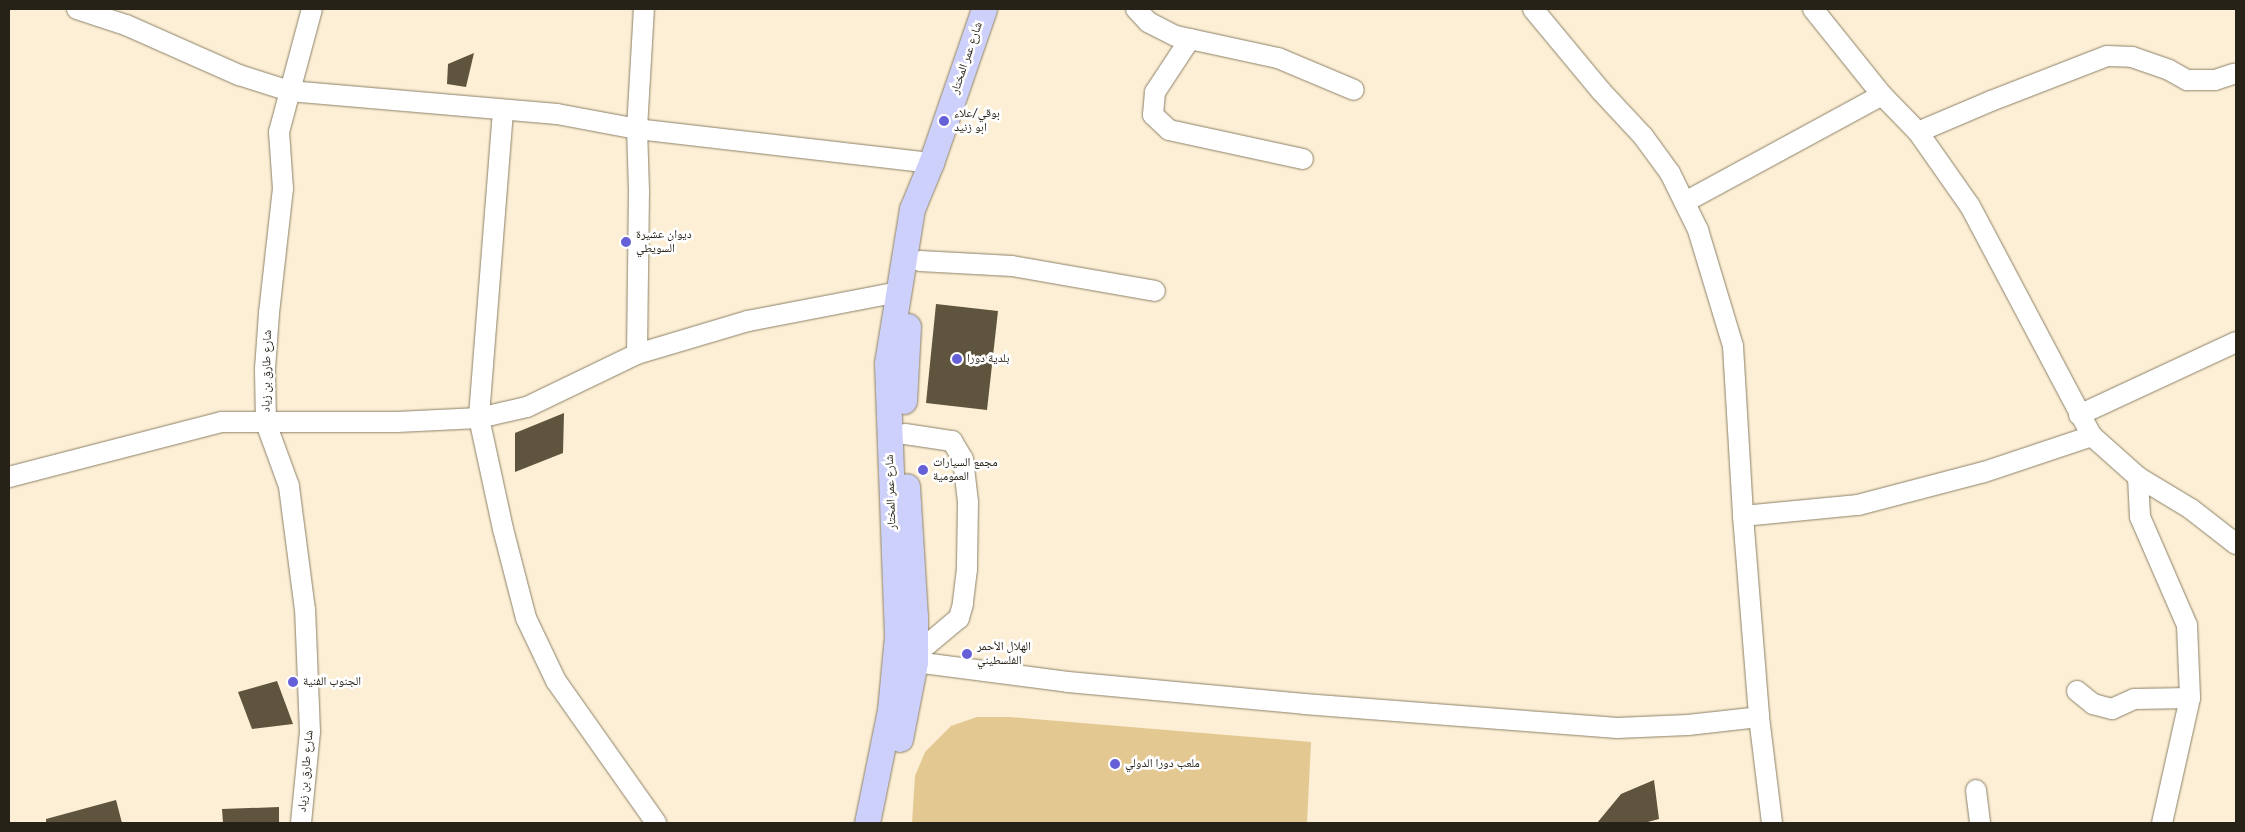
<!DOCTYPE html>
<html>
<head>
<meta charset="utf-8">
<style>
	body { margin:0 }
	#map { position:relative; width:2245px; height:832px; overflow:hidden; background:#fcefd5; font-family:"Roboto Serif","Noto Naskh Arabic",serif }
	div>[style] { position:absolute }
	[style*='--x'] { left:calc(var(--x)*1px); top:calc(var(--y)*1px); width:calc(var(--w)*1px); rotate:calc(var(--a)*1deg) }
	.green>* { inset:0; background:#e3c991 }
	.building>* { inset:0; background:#5f553e }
	.roads { filter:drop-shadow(0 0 1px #8c8169) drop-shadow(0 0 1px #8c8169) }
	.minor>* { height:20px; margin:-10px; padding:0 10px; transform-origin:10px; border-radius:10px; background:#fff }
	.major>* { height:25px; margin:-12.5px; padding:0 12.5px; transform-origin:12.5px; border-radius:12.5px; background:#cdd0fa }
	.dots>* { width:14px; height:14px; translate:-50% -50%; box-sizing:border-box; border:2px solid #fff; border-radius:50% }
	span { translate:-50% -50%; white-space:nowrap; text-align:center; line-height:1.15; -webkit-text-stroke:5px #fff; paint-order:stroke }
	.street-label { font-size:12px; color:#272218 }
	.poi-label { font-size:12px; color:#272218 }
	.left { translate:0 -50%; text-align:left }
	.frame { position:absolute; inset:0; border:10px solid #272218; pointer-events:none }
</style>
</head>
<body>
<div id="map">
	<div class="green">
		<div style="clip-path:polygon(977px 717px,1009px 717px,1311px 742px,1307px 823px,912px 823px,915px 776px,925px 752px,951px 726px)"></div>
	</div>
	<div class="building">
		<div style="clip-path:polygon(474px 53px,466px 87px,447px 84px,448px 64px)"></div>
		<div style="clip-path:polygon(936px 304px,998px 311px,987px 410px,926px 403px)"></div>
		<div style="clip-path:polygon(564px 413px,563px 453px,515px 472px,515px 433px)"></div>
		<div style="clip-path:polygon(277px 681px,293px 724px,252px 729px,238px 692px)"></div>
		<div style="clip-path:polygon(1654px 780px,1659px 819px,1644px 823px,1597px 823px,1621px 794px)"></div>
		<div style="clip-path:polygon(116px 800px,122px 823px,46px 823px,46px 819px)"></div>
		<div style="clip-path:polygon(279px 807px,279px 823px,223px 823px,222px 809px)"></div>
	</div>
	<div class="roads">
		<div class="minor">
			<div style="--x:77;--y:9;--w:52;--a:18.1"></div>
			<div style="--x:126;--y:25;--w:124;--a:23.9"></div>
			<div style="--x:239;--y:75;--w:52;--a:17.7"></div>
			<div style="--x:289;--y:91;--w:269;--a:4.9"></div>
			<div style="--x:557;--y:114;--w:81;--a:10.6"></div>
			<div style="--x:637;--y:129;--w:296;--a:6.6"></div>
			<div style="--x:1136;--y:9;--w:18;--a:47"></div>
			<div style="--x:1148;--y:22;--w:31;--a:27"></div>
			<div style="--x:1176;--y:36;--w:104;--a:12.2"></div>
			<div style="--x:1278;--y:58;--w:82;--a:22.8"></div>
			<div style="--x:1533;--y:9;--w:107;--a:50.3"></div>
			<div style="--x:1601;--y:91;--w:62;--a:47"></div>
			<div style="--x:1643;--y:136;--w:46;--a:53.9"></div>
			<div style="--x:1670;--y:173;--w:64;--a:63.8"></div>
			<div style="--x:1698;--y:230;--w:121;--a:73.2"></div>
			<div style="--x:1733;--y:346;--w:170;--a:86.6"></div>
			<div style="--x:1743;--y:516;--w:202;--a:85.4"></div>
			<div style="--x:1759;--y:717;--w:107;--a:83"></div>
			<div style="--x:1813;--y:9;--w:110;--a:51.3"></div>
			<div style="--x:1882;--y:95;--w:52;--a:45.8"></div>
			<div style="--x:1918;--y:132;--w:90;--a:54.9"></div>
			<div style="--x:1970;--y:206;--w:260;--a:62.1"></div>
			<div style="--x:2092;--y:436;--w:62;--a:41.7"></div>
			<div style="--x:2138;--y:477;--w:62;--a:31.1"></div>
			<div style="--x:2191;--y:509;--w:57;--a:37.9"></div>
			<div style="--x:1190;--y:39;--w:64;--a:123.4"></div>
			<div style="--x:1155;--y:92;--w:23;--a:95"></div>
			<div style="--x:1153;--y:115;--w:22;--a:43"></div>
			<div style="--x:1169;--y:130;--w:137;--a:12.2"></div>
			<div style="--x:503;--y:111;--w:308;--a:94.5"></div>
			<div style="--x:479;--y:418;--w:114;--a:77.8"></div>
			<div style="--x:503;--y:529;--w:92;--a:75.5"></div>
			<div style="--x:526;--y:618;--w:70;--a:64.5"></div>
			<div style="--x:556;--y:681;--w:174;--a:54.8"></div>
			<div style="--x:1918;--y:132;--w:79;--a:-23"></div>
			<div style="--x:1991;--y:101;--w:124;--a:-21.2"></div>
			<div style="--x:2107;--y:56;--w:25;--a:2"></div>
			<div style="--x:2132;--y:57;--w:39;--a:19"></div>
			<div style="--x:2169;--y:70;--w:21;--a:29"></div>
			<div style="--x:2187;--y:80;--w:28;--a:0"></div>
			<div style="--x:2215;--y:80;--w:20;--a:-18"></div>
			<div style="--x:1685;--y:202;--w:224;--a:-28.5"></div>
			<div style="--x:920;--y:261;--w:92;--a:3.1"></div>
			<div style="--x:1012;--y:266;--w:145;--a:9.9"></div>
			<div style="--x:637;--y:354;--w:163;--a:-89.3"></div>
			<div style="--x:639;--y:191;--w:62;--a:-91.8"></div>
			<div style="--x:637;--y:129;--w:120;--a:-86.7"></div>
			<div style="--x:2079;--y:415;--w:173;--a:-24.9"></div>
			<div style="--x:905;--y:434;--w:48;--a:8.5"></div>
			<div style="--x:952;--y:441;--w:21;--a:59"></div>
			<div style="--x:963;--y:459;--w:43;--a:83.4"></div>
			<div style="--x:968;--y:502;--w:67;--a:90.9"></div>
			<div style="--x:967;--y:569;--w:35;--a:97"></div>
			<div style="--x:963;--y:604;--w:15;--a:106"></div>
			<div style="--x:959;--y:618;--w:57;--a:139.9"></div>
			<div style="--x:9;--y:477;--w:220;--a:-14.5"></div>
			<div style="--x:222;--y:422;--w:175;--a:0"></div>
			<div style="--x:397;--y:422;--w:82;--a:-2.8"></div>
			<div style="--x:479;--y:418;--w:49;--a:-12.9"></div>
			<div style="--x:527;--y:407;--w:122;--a:-25.7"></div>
			<div style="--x:637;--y:354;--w:116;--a:-16.6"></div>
			<div style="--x:748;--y:321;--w:154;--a:-10.9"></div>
			<div style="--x:2138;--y:477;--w:40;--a:87.1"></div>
			<div style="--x:2140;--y:517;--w:118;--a:66.5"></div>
			<div style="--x:2187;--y:625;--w:73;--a:87.6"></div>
			<div style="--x:2190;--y:698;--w:128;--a:102.6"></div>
			<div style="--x:1743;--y:516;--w:116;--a:-5.5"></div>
			<div style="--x:1858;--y:505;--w:130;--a:-14.7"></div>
			<div style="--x:1984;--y:472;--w:114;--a:-18.4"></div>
			<div style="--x:915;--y:662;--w:154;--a:7.4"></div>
			<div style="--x:1068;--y:682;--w:237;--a:5.3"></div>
			<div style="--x:1304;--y:704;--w:314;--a:4.4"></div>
			<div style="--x:1617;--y:728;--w:71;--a:-2.4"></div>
			<div style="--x:1688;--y:725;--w:71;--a:-6.4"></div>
			<div style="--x:2077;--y:691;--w:21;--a:39"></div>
			<div style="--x:2093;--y:704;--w:20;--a:15"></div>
			<div style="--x:2112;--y:709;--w:24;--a:-24"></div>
			<div style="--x:2134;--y:699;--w:56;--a:-1"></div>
			<div style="--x:1976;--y:790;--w:33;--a:83"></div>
			<div style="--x:301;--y:823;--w:91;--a:-84.4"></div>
			<div style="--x:310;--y:732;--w:122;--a:-92.3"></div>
			<div style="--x:305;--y:610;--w:125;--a:-97.4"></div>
			<div style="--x:289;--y:486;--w:67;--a:-110.1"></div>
			<div style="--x:266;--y:423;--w:54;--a:-91.1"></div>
			<div style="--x:265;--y:369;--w:56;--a:-85.9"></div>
			<div style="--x:269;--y:313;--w:125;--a:-83.6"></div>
			<div style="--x:283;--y:189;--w:57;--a:-94"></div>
			<div style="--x:279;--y:132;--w:127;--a:-75"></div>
		</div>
		<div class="major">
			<div style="--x:904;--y:401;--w:75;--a:-86.9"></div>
			<div style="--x:900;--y:739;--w:78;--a:-79"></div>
			<div style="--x:915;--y:662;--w:45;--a:-90"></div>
			<div style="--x:915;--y:617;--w:131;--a:-93.5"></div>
			<div style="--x:867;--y:823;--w:115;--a:-78.5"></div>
			<div style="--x:890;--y:710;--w:74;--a:-84.6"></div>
			<div style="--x:897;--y:636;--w:273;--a:-92.1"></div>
			<div style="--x:887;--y:363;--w:156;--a:-80.8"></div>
			<div style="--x:912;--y:209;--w:50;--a:-67.6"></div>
			<div style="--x:931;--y:163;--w:163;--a:-71"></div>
		</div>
	</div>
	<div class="dots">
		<div style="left:944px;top:121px;background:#655fd8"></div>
		<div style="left:626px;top:242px;background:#655fd8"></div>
		<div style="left:957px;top:359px;background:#655fd8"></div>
		<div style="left:923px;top:470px;background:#655fd8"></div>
		<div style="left:967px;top:654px;background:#655fd8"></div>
		<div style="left:293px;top:682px;background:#655fd8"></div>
		<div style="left:1115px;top:764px;background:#655fd8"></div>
	</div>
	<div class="street-label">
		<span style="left:967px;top:58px;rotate:-71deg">شارع عمر المختار</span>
		<span style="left:267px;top:371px;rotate:-89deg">شارع طارق بن زياد</span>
		<span style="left:891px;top:492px;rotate:-92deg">شارع عمر المختار</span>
		<span style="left:306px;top:771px;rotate:-85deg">شارع طارق بن زياد</span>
	</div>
	<div class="poi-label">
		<span class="left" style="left:954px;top:121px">بوقي/علاء<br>ابو زنيد</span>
		<span class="left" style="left:636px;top:242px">ديوان عشيرة<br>السويطي</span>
		<span class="left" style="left:967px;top:359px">بلدية دورا</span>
		<span class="left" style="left:933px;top:470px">مجمع السيارات<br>العمومية</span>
		<span class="left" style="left:977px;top:654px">الهلال الأحمر<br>الفلسطيني</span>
		<span class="left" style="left:303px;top:682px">الجنوب الفنية</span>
		<span class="left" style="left:1125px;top:764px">ملعب دورا الدولي</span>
	</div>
	<div class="frame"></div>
</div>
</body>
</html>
